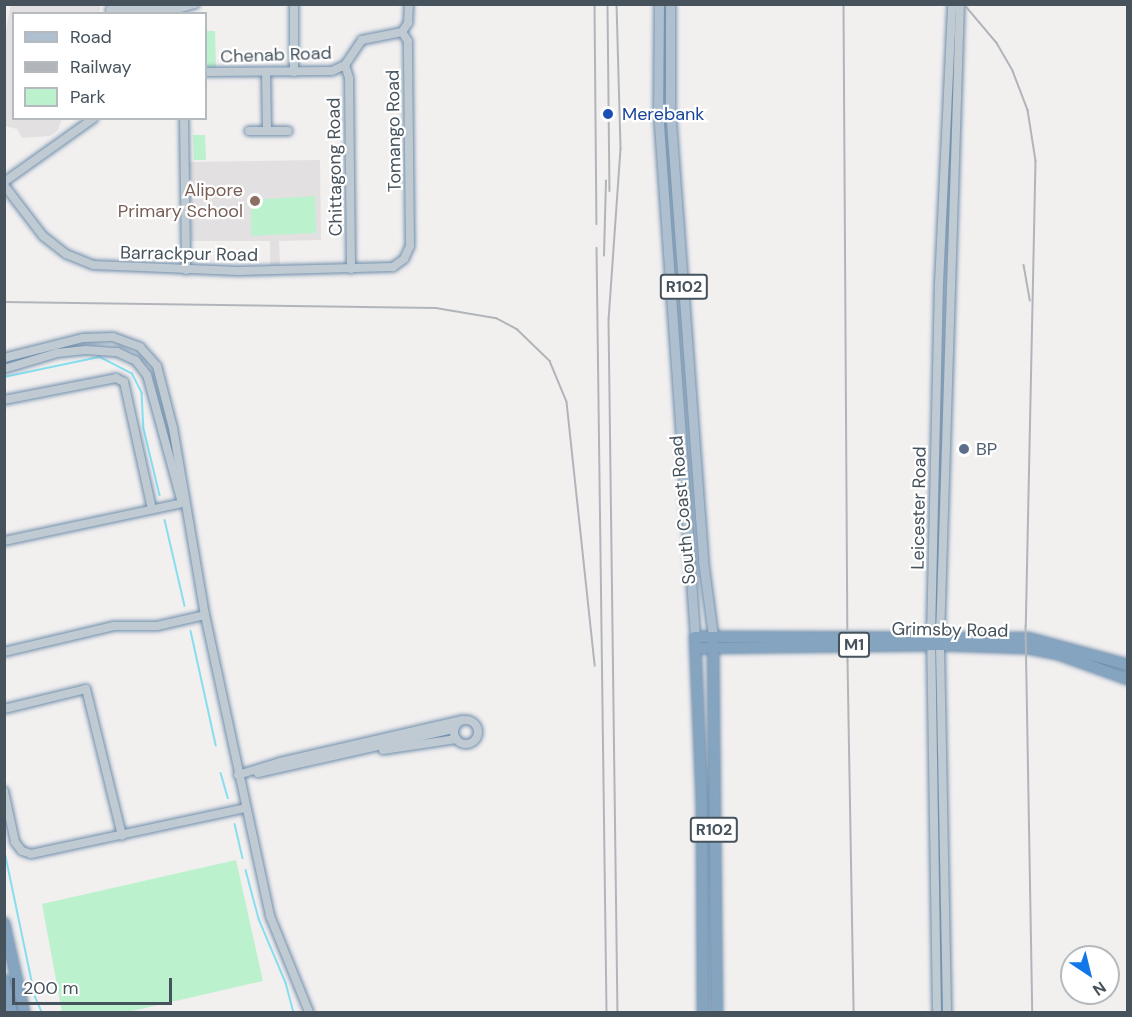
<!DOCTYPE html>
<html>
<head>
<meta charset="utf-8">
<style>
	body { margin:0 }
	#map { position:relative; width:1132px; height:1017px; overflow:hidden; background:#f2efef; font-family:"DM Sans",sans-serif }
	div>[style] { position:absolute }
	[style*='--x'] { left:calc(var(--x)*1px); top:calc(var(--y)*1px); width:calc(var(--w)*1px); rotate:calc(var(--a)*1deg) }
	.education>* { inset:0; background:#e3e0e1 }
	.green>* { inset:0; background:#bcf1ce }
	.stream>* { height:1.5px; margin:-0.75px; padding:0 0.75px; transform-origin:0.75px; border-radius:0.75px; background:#87deef }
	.roads { filter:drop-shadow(0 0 2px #708fac) drop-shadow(0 0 2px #708fac) }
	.minor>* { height:8px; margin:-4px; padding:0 4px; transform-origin:4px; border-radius:4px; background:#bfcad2 }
	.minor>.ring { margin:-4px; padding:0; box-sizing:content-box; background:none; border:8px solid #bfcad2; border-radius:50% }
	.major>* { height:9px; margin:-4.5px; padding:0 4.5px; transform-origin:4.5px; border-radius:4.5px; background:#aec0cf }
	.highway>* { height:10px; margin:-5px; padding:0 5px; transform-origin:5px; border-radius:5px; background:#85a4c0 }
	.rail>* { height:1.5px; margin:-0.75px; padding:0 0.75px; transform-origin:0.75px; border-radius:0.75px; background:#b1b5ba }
	.dots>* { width:16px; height:16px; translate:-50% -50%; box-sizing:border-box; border:3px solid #fff; border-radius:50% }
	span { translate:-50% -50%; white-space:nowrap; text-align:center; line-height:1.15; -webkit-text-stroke:4.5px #fff; paint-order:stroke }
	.shield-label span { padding:2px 4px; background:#fff; border:2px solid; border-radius:4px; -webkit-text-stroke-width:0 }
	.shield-label { font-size:16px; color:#46535d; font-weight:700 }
	.street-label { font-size:18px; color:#46535d }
	.transit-label { font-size:18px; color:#164399 }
	.left { translate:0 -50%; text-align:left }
	.education-label { font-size:18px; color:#785e54 }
	.right { translate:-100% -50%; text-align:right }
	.service-label { font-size:18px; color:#4e5e75 }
	.frame { position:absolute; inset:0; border:6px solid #46535d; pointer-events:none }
	.legend { position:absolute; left:12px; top:12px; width:195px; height:108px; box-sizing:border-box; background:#fff; border:2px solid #b5babe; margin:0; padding:8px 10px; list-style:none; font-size:18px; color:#46535d }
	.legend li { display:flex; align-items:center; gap:12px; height:30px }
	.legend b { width:30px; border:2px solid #b5babe }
	.north { position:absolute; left:1060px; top:945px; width:60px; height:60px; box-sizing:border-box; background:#fff; border:2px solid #b5babe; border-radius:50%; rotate:145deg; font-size:16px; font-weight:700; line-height:24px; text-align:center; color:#46535d }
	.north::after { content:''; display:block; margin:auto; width:21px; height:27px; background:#1278e9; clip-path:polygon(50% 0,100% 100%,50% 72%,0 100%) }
	.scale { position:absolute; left:12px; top:978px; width:160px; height:27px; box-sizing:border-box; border:3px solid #46535d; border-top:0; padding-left:8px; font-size:18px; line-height:21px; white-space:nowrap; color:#46535d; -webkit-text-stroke:4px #fff; paint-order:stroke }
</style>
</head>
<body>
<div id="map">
	<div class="education">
		<div style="clip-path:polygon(11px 5px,100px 5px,100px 13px,14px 14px,14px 118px,62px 119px,58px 130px,50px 136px,22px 138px,17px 129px,5px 126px,5px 34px)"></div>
		<div style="clip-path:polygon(320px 160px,321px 240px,279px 241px,280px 265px,270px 265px,270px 241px,191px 241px,189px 162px)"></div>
	</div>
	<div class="green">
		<div style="clip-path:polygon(206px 31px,215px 31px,216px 69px,206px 69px)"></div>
		<div style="clip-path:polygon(205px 135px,206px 160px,194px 160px,193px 135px)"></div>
		<div style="clip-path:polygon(315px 196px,316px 233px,251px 236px,251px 200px)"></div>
		<div style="clip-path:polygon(236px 860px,263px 981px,128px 1012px,62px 1012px,42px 904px)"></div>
	</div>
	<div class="stream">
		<div style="--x:4;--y:377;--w:98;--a:-11.8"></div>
		<div style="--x:100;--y:357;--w:36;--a:27"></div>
		<div style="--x:132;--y:373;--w:22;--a:63"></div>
		<div style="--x:142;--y:393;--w:36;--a:87"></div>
		<div style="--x:144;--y:429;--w:68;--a:76.4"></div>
		<div style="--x:165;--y:520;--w:88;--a:76.9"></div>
		<div style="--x:191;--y:631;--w:117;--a:77.6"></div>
		<div style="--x:221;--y:773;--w:26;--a:74"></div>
		<div style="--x:235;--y:824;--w:35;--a:77"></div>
		<div style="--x:4;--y:847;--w:152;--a:78.2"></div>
		<div style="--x:35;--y:996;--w:17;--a:66"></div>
		<div style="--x:246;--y:870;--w:51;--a:75.1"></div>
		<div style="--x:259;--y:919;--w:69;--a:67.1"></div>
		<div style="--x:286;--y:983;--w:30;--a:75"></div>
	</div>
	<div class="roads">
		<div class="minor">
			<div style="--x:294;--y:4;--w:68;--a:90"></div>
			<div style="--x:110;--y:10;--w:64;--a:0"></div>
			<div style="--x:174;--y:10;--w:22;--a:-16"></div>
			<div style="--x:345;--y:65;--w:14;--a:73"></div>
			<div style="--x:349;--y:78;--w:191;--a:89.4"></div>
			<div style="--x:206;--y:72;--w:126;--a:-0.5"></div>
			<div style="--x:332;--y:71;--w:14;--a:-25"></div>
			<div style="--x:345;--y:65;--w:30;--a:-56"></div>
			<div style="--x:362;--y:40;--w:41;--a:-11.3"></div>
			<div style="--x:266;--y:72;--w:59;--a:89"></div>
			<div style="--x:184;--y:118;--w:152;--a:89.2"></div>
			<div style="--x:249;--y:131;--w:39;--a:0"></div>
			<div style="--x:4;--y:182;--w:110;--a:-35.4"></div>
			<div style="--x:4;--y:185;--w:64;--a:52.6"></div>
			<div style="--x:43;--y:236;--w:29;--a:38"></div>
			<div style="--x:66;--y:254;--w:29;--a:22"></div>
			<div style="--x:93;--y:265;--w:145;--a:2.4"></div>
			<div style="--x:238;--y:271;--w:155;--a:-1.5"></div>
			<div style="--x:393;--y:267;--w:14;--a:-36"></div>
			<div style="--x:404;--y:259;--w:14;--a:-65"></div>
			<div style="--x:410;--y:246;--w:205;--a:-90.6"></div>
			<div style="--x:408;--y:41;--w:11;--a:-124"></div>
			<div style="--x:402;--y:32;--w:11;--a:-56"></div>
			<div style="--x:408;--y:23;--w:19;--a:-87"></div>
			<div style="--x:4;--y:358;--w:81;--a:-14.2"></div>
			<div style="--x:83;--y:338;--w:30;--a:-2"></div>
			<div style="--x:113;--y:337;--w:29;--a:20"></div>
			<div style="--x:140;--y:347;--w:25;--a:48"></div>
			<div style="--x:157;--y:366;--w:64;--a:75.5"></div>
			<div style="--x:173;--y:428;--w:190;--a:80.3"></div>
			<div style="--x:205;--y:615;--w:308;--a:77.8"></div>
			<div style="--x:270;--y:916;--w:104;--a:67.9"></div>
			<div style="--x:4;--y:369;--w:55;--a:-16.8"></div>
			<div style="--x:57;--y:353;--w:29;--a:-6"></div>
			<div style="--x:86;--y:350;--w:31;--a:4"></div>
			<div style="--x:117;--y:352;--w:21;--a:25"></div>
			<div style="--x:136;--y:361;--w:18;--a:52"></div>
			<div style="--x:147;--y:375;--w:129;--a:74.7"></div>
			<div style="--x:4;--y:400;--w:114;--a:-11.1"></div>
			<div style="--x:116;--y:378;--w:9;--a:27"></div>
			<div style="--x:124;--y:382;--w:130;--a:77.6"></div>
			<div style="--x:4;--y:541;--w:183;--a:-12"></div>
			<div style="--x:4;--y:652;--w:113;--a:-13.3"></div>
			<div style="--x:114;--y:626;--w:43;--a:0"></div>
			<div style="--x:157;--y:626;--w:49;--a:-12.9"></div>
			<div style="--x:4;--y:709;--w:84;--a:-13.7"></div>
			<div style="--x:86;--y:689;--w:151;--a:76.2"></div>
			<div class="ring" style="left:454px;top:720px;width:16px;height:16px"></div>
			<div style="--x:383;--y:750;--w:74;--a:-8.6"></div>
			<div style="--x:258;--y:773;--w:201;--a:-12.7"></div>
			<div style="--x:238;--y:775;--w:44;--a:-17.2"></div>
			<div style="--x:280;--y:762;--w:187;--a:-13"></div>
			<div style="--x:4;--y:791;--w:52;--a:77.8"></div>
			<div style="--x:15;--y:842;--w:11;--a:52"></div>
			<div style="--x:22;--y:851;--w:9;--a:18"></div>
			<div style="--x:31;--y:854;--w:219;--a:-12.1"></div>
			<div style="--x:937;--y:1012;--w:376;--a:-90.9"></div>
			<div style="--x:931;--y:636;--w:352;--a:-88.7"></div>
			<div style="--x:939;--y:284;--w:280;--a:-87.3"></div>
			<div style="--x:947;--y:1012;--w:376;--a:-91.1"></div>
			<div style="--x:940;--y:636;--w:632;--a:-88.19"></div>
		</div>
		<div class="major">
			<div style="--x:659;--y:4;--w:106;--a:90.5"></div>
			<div style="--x:658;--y:110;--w:528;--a:85.98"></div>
			<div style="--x:670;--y:4;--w:104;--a:90"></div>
			<div style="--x:670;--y:108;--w:454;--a:85.8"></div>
			<div style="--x:703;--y:561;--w:76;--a:82.4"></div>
		</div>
		<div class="highway">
			<div style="--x:713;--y:641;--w:371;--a:89.4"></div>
			<div style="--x:696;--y:648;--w:244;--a:-0.7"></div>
			<div style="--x:940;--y:645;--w:87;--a:2"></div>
			<div style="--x:1027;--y:648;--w:32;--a:11"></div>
			<div style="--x:1058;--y:654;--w:74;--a:19.7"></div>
			<div style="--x:4;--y:923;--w:91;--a:77.3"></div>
			<div style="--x:4;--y:980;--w:33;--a:76"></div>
			<div style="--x:703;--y:1012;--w:208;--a:-90.3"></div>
			<div style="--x:702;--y:804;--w:167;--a:-92.4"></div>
			<div style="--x:695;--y:637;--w:333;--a:0.2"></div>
			<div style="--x:1028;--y:638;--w:104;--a:15.1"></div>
		</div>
	</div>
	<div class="rail">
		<div style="--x:595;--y:4;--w:220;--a:89.5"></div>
		<div style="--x:608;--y:4;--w:187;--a:89.4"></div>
		<div style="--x:617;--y:4;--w:145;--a:88.4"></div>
		<div style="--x:621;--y:149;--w:170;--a:94"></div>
		<div style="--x:609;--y:319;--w:693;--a:89.26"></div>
		<div style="--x:844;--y:4;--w:657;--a:89.65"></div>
		<div style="--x:848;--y:661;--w:351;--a:89"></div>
		<div style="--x:964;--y:4;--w:51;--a:49.8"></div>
		<div style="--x:997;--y:43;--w:32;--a:60"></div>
		<div style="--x:1013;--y:71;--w:42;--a:69"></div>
		<div style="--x:1028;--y:110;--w:52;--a:81.1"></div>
		<div style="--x:1036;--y:161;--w:465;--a:91.2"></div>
		<div style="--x:1026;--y:626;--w:386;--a:89"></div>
		<div style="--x:597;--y:248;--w:764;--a:89.25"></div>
		<div style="--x:604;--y:256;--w:75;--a:-88.5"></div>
		<div style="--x:1024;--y:265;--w:36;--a:80"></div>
		<div style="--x:4;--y:302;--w:432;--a:0.8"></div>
		<div style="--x:436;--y:308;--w:61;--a:9.5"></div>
		<div style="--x:496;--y:318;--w:24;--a:28"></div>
		<div style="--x:517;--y:329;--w:46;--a:44.1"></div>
		<div style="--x:550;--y:361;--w:44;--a:67.5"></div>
		<div style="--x:567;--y:402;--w:265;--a:83.9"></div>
	</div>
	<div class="dots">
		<div style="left:608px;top:114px;background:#1a4fb4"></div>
		<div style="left:255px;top:201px;background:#8d6e63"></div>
		<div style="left:964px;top:449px;background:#5c6f8a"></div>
	</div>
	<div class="shield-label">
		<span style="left:684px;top:287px">R102</span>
		<span style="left:854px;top:645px">M1</span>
		<span style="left:714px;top:830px">R102</span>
	</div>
	<div class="street-label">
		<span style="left:276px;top:55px;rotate:-2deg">Chenab Road</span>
		<span style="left:394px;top:131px;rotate:-91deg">Tomango Road</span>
		<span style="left:335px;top:167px;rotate:-91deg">Chittagong Road</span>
		<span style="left:189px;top:254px;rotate:1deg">Barrackpur Road</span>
		<span style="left:919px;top:508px;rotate:-89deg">Leicester Road</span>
		<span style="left:683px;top:510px;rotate:-95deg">South Coast Road</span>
		<span style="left:950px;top:630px;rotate:1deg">Grimsby Road</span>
	</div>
	<div class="transit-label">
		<span class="left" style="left:622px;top:114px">Merebank</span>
	</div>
	<div class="education-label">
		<span class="right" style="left:243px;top:201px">Alipore<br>Primary School</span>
	</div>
	<div class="service-label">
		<span class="left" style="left:976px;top:449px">BP</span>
	</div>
	<div class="frame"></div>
	<ul class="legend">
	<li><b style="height:8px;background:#aec0cf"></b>Road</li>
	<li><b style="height:8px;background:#b1b5ba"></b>Railway</li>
	<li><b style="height:16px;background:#bcf1ce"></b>Park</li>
	</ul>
	<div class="north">N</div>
	<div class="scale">200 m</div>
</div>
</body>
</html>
